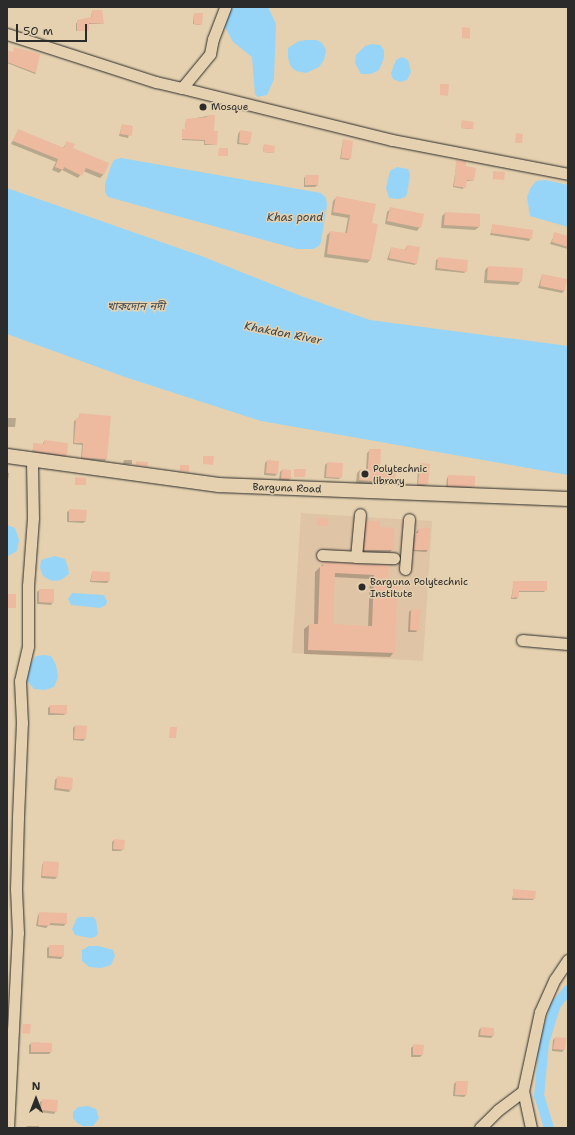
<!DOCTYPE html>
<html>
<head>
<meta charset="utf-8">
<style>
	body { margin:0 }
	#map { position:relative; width:575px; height:1135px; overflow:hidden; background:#e5d1af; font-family:"Shantell Sans","Noto Sans Bengali",sans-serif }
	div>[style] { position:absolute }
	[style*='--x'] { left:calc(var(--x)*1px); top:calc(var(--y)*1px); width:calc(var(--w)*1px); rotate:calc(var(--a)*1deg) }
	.built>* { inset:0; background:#dfc4a5 }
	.water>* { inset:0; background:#96d5f7 }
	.shadow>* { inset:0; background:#0003 }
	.canal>* { height:10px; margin:-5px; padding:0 5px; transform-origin:5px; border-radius:5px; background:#96d5f7 }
	.building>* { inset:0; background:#edbaa0 }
	.roads { filter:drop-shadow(0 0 1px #2b2b2b) drop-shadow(0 0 1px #2b2b2b) }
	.minor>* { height:11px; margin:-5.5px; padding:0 5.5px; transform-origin:5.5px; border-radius:5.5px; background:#e5d1af }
	.major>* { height:14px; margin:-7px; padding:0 7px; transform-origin:7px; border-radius:7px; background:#e5d1af }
	.dots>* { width:11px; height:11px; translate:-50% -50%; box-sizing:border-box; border:2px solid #e5d1af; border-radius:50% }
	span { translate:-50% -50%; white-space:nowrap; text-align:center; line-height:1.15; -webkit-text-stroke:3px #e5d1af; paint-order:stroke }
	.poi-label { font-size:10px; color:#2b2b2b }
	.left { translate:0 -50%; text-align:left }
	.street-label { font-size:10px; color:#2b2b2b }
	.water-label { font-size:11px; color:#3b444a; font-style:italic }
	.frame { position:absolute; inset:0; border:8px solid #2b2b2b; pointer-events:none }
	.north { position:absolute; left:16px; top:1079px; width:40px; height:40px; -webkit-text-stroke:3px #e5d1af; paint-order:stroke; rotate:0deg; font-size:11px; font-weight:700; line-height:16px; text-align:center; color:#2b2b2b }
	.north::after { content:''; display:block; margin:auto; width:14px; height:18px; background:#2b2b2b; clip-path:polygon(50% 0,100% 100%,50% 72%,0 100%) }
	.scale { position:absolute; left:16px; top:24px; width:71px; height:18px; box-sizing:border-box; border:2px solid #2b2b2b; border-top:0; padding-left:5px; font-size:12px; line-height:14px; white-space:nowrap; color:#2b2b2b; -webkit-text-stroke:3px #e5d1af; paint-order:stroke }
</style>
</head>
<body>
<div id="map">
	<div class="built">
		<div style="clip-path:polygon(301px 513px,432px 521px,423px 661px,292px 653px)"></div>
	</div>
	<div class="water">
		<div style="clip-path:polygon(230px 7px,268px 7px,276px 24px,274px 79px,267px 95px,258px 97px,255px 94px,252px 57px,233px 42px,226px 29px,225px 18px)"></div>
		<div style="clip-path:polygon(306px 40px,317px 40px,322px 43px,326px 50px,324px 60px,319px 67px,306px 73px,296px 71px,291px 67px,288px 58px,288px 48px,299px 41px)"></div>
		<div style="clip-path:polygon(372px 44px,380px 45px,384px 50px,384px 58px,379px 70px,371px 74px,361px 74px,355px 63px,356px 55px,365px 46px)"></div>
		<div style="clip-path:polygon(402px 57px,408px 60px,411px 72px,407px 80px,400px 82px,393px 79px,391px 73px,396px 60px)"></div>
		<div style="clip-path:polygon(121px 158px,321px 193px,326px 198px,327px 205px,321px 242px,319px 246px,313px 249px,297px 249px,108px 197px,105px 192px,105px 184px,111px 166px,114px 160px)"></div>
		<div style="clip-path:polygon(397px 167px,408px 169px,410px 175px,407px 194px,405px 197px,399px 199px,389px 198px,386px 188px,390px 171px)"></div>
		<div style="clip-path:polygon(546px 180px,568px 185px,568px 227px,530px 216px,527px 197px,530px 189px,536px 181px)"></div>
		<div style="clip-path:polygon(7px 188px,204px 257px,301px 296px,370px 320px,568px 346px,568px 475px,261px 421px,125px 377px,7px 334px)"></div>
		<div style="clip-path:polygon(7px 525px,15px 528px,19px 540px,17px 551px,8px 556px)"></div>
		<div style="clip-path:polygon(55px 556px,65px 559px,68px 567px,69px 574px,61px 580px,52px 581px,43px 576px,40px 568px,41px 560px)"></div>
		<div style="clip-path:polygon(72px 593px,104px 595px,107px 601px,106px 605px,100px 608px,71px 605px,68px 599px)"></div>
		<div style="clip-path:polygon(44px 655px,51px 656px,56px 665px,58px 677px,54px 687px,45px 690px,34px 689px,27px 681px,28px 671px,31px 663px,36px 656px)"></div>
		<div style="clip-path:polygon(80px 917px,93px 917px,96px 920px,98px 934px,95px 937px,90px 938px,75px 935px,72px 929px,77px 918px)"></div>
		<div style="clip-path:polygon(89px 946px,99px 946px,113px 950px,115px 956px,111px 965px,101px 968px,89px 967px,82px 961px,82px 950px)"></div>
		<div style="clip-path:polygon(88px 1106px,96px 1109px,99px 1118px,93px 1126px,83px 1126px,77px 1123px,73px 1118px,73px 1112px,78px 1107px)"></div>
	</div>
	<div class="shadow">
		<div style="clip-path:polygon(92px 11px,101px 11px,103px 24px,88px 24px,87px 31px,76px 31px,76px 23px,91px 19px)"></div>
		<div style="clip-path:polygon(194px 14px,202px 14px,200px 25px,193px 24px)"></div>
		<div style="clip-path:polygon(15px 48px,36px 73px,35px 74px,7px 63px,7px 51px,13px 53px)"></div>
		<div style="clip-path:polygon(207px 116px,213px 132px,215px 145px,204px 145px,204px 141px,182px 140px,182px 131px,185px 130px,186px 120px)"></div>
		<div style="clip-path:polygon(462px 121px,473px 123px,472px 129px,461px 128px)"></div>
		<div style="clip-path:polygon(122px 125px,132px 126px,128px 138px,119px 136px)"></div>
		<div style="clip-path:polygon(18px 131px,63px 148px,67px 142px,72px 149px,108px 163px,103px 175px,100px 178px,83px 171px,78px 178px,62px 170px,59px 173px,52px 170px,56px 162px,11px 144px)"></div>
		<div style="clip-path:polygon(240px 131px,250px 143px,247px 145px,237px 144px,238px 134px)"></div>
		<div style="clip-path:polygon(343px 140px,350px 159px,348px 160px,340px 159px)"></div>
		<div style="clip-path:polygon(264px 145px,274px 147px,273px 153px,263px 152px)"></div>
		<div style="clip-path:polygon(457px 161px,473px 181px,465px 181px,463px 189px,453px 187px)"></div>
		<div style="clip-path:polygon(306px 176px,318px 185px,315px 187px,304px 187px,304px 178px)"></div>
		<div style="clip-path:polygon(337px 197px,371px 224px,370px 260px,367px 263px,324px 257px,327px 235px,330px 232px,345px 234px,348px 218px,331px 215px,333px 201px)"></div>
		<div style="clip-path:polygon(391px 208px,420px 227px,417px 231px,385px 224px,387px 212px)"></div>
		<div style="clip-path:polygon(445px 213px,479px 215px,479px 227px,475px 230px,441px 228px,442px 216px)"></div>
		<div style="clip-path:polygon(493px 225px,531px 238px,529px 241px,490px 235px)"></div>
		<div style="clip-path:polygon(555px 234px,568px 237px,568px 249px,550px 244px)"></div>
		<div style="clip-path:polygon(407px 246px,416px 263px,415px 265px,387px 260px,391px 248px,405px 250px)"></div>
		<div style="clip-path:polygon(439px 258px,466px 271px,464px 273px,435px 270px,436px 260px)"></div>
		<div style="clip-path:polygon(488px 267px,521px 281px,518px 285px,484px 283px,485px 270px)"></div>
		<div style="clip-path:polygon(542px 275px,566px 280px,564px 291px,562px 293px,538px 288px)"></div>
		<div style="clip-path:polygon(80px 414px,106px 459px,105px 461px,81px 459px,82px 445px,73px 444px,74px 421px,78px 419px)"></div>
		<div style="clip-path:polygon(7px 418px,16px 418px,15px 427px,7px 427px)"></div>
		<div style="clip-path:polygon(44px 441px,66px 455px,64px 457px,32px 453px,34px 444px,43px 444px)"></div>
		<div style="clip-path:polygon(370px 450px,379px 471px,394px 482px,391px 485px,356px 483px,357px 473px,360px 470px,366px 470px,367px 453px)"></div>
		<div style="clip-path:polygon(124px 460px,132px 460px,132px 464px,123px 464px)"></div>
		<div style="clip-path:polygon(267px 461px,277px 474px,275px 476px,264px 475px,265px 463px)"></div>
		<div style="clip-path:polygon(327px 463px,341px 477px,339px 479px,324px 478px,325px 465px)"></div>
		<div style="clip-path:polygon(420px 464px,427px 484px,425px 486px,417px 486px,418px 466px)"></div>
		<div style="clip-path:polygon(282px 470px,290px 479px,288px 481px,279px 481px,280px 472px)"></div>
		<div style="clip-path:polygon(7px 473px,9px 473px,8px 480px,7px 480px)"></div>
		<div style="clip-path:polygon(449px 476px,474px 486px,471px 488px,446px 487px,447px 478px)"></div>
		<div style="clip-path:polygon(70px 510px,86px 521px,83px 523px,67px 522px,67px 512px)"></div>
		<div style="clip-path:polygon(367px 522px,379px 528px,393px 549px,390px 552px,362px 553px,364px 525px)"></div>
		<div style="clip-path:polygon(419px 529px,428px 550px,426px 552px,412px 551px,413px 536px)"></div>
		<div style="clip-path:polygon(evenodd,324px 563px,388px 566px,387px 582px,394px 652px,390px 657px,304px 654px,304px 629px,309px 625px,314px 625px,315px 572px,324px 563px,334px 577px,370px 579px,368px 627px,332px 625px,334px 577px)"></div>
		<div style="clip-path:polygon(92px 573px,109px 581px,107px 583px,90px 582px)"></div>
		<div style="clip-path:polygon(514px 582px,546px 590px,544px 592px,518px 592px,517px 599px,511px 599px)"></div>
		<div style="clip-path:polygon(39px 590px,53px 602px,51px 605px,37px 604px,37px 592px)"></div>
		<div style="clip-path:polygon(411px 610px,418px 630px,416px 632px,408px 632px,409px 612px)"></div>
		<div style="clip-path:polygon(50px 706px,66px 713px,64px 715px,48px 715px,48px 708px)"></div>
		<div style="clip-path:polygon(75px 726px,85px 739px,83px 741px,73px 740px,73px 728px)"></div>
		<div style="clip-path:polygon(58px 777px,71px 789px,69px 792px,54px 790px,55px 780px)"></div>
		<div style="clip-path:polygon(114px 840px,123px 849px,121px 851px,112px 851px,112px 842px)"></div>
		<div style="clip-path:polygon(44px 862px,57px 877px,55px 879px,41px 878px,42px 865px)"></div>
		<div style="clip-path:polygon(514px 890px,534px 898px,533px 900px,512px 900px)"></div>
		<div style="clip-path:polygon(40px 913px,66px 923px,64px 926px,49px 925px,46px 928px,36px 926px,38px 915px)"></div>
		<div style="clip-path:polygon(50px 946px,63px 956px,61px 959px,47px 958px,47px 948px)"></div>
		<div style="clip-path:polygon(481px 1028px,493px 1029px,493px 1036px,491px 1038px,478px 1037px,479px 1030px)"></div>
		<div style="clip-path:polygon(555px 1038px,564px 1050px,562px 1052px,552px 1051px,553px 1040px)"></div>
		<div style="clip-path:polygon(32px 1043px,51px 1044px,51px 1052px,49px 1054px,29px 1054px,29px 1045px)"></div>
		<div style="clip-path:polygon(414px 1045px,422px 1055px,420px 1057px,411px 1057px,411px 1048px)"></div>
		<div style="clip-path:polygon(456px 1082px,466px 1095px,464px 1097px,453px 1096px,454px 1084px)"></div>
		<div style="clip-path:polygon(43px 1100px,56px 1111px,54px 1114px,39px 1112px,40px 1102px)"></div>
		<div style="clip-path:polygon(27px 1126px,39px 1126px,39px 1128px,25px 1128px)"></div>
	</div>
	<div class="canal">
		<div style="--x:549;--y:1128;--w:34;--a:-107"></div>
		<div style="--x:539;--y:1096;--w:53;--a:-84.6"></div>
		<div style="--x:544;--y:1043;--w:39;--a:-73"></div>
		<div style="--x:555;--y:1006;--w:21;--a:-51"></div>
	</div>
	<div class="building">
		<div style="clip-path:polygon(92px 10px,102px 10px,104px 24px,89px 23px,89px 31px,77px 31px,77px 20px,92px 17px)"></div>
		<div style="clip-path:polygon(194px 13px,203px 13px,202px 25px,194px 24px)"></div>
		<div style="clip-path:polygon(462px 27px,470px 28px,470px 39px,462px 38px)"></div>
		<div style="clip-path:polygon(14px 47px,40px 54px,36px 73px,7px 62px,7px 50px,13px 52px)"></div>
		<div style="clip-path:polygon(440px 84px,449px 84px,448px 96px,440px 95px)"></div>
		<div style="clip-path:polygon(207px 115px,215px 115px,214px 131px,218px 131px,217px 145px,205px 144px,205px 140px,182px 139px,182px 129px,185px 129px,186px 119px,207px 117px)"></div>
		<div style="clip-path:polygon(462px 120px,474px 122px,473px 129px,461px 128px)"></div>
		<div style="clip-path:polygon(122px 124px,133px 126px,132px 136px,120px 134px)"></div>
		<div style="clip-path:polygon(18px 129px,64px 148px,66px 141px,75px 144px,73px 148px,109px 163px,104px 175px,86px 168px,82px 176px,64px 167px,63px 170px,55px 167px,58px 159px,13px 141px)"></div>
		<div style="clip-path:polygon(240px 130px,252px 132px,250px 144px,239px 143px)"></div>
		<div style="clip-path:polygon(516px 133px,523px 134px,522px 143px,515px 143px)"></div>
		<div style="clip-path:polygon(343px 139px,353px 141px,351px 159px,341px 158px)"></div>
		<div style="clip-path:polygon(264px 144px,275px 146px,274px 153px,263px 152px)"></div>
		<div style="clip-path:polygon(219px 148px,228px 148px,228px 156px,218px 156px)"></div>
		<div style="clip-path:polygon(456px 160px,466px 161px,466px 166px,476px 168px,474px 181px,467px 180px,466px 188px,454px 186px)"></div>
		<div style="clip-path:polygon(493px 171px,505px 172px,504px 180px,493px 179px)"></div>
		<div style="clip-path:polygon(305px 175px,319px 175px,318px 185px,305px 185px)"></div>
		<div style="clip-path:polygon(336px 196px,376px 204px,372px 223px,378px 224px,371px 260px,327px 254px,330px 231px,347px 233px,350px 215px,333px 212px)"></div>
		<div style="clip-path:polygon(390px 207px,424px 214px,421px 228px,387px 221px)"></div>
		<div style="clip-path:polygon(445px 212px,480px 214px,480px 227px,444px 225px)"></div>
		<div style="clip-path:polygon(492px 224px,533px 230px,532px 239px,491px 233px)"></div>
		<div style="clip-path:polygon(554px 232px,568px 236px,568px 247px,552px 242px)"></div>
		<div style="clip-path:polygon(407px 245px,420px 247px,417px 264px,389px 258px,391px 247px,406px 250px)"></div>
		<div style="clip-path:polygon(438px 257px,468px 260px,467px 272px,437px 268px)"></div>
		<div style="clip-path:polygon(488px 266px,523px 268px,522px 282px,487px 280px)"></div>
		<div style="clip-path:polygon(542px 274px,567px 279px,565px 291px,540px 286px)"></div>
		<div style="clip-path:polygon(79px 413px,111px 416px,107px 459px,82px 458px,83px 443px,74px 443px,76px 418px,79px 418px)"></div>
		<div style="clip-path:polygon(44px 440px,68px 443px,67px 456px,33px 451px,33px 443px,44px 444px)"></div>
		<div style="clip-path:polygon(369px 449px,381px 449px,380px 470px,396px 471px,395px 483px,359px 480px,360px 469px,368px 469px)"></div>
		<div style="clip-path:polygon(203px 456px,214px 456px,213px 465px,203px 464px)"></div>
		<div style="clip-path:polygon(267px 460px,279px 461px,278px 474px,266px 473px)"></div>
		<div style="clip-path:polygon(136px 461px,148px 462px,148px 467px,136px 465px)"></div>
		<div style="clip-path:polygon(327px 462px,343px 463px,342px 478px,326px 477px)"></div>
		<div style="clip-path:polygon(420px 463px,430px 464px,428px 485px,418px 484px)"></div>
		<div style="clip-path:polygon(180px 465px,189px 465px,189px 472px,180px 471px)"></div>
		<div style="clip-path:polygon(282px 469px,291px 470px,291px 479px,281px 479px)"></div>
		<div style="clip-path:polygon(294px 469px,306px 469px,305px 477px,294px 477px)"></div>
		<div style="clip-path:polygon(448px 475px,475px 476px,475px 487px,448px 486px)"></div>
		<div style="clip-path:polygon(75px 477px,86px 478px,86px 485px,75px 485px)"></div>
		<div style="clip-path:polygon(69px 509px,87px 510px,86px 521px,69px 521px)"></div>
		<div style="clip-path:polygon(317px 518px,328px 518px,328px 526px,317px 526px)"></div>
		<div style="clip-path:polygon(366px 521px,380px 521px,380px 527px,394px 528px,394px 550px,364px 550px)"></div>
		<div style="clip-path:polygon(419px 528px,430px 528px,429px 550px,414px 550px,415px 533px,418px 533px)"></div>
		<div style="clip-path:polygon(evenodd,323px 562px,389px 565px,388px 581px,398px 581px,395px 653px,308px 650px,309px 624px,318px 624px,320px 566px,323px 566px,323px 562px,335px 573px,374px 575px,372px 626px,333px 624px,335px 573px)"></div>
		<div style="clip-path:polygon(92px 571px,110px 572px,110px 581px,91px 581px)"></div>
		<div style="clip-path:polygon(513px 581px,547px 581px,547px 591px,519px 591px,519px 597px,512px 598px)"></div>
		<div style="clip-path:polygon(39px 589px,54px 589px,54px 603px,39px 602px)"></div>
		<div style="clip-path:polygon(7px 594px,16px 594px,16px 608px,7px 608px)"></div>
		<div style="clip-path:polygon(411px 609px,421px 609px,419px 631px,410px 630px)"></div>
		<div style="clip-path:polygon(50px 705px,67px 705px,67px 714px,50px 713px)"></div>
		<div style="clip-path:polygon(75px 725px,87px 726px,86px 739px,74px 739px)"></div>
		<div style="clip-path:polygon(170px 727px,177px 727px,176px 738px,169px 738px)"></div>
		<div style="clip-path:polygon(57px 776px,73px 778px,72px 790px,56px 788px)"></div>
		<div style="clip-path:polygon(114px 839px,125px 840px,124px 850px,113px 849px)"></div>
		<div style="clip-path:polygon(43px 861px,59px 862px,58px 877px,42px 876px)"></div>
		<div style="clip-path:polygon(513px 889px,536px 891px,535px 899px,513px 898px)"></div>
		<div style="clip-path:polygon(39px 912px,67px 913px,67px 924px,50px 923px,50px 926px,38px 925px)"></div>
		<div style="clip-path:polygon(49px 945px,64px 945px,64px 957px,49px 956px)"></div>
		<div style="clip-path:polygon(23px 1024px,31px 1024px,30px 1034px,22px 1033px)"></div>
		<div style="clip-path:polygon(481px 1027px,494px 1028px,494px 1036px,480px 1035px)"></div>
		<div style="clip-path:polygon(555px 1037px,566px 1038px,565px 1050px,553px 1049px)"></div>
		<div style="clip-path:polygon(31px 1042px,52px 1043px,52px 1052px,31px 1052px)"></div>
		<div style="clip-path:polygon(413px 1044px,424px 1045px,423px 1055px,413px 1055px)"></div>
		<div style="clip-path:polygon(456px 1081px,468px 1081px,467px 1095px,455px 1095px)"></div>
		<div style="clip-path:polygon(42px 1099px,58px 1100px,57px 1112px,41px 1110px)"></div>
	</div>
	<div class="roads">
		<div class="minor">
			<div style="--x:7;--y:34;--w:157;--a:17.9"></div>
			<div style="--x:156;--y:82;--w:27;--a:13"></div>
			<div style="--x:182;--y:88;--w:216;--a:13.9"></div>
			<div style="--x:392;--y:140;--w:179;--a:10.9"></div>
			<div style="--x:182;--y:88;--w:44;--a:-50.5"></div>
			<div style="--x:210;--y:54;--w:15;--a:-79"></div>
			<div style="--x:213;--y:39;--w:34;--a:-69"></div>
			<div style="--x:322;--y:555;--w:34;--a:3"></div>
			<div style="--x:356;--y:557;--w:43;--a:-84.7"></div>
			<div style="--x:356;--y:557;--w:38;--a:2"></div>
			<div style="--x:405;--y:569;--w:50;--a:-85.4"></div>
			<div style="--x:522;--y:640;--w:46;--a:5"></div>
			<div style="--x:8;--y:1128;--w:195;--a:-87.1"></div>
			<div style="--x:18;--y:933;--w:44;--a:-92.6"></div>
			<div style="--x:16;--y:889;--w:72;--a:-88.4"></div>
			<div style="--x:18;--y:817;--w:94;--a:-87.6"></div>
			<div style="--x:22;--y:723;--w:42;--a:-92.7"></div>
			<div style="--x:20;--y:681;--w:36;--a:-77"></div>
			<div style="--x:28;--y:646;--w:60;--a:-90"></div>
			<div style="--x:28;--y:586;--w:68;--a:-85.8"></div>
			<div style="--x:33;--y:518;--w:59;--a:-91"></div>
			<div style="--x:480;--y:1128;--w:25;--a:-45"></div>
			<div style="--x:498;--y:1110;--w:31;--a:-37"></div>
			<div style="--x:531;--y:1128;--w:38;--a:-102"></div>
			<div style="--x:523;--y:1091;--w:81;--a:-77.9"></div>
			<div style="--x:540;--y:1012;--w:36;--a:-66"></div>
			<div style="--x:555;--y:979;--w:23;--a:-56"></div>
		</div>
		<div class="major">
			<div style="--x:7;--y:456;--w:214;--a:7.8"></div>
			<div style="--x:219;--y:485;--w:349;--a:2.3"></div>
		</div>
	</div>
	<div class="dots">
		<div style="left:203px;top:107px;background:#2b2b2b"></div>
		<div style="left:365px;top:474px;background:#2b2b2b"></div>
		<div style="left:362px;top:587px;background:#2b2b2b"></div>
	</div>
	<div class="poi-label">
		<span class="left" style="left:211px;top:107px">Mosque</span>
		<span class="left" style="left:373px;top:474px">Polytechnic<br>library</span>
		<span class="left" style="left:370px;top:587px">Barguna Polytechnic<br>Institute</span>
	</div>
	<div class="street-label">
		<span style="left:287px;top:488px;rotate:2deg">Barguna Road</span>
	</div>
	<div class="water-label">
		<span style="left:295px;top:218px">Khas pond</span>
		<span style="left:136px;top:307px">খাকদোন নদী</span>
		<span style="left:283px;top:334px;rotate:11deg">Khakdon River</span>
	</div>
	<div class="frame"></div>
	<div class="north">N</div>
	<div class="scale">50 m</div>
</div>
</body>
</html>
